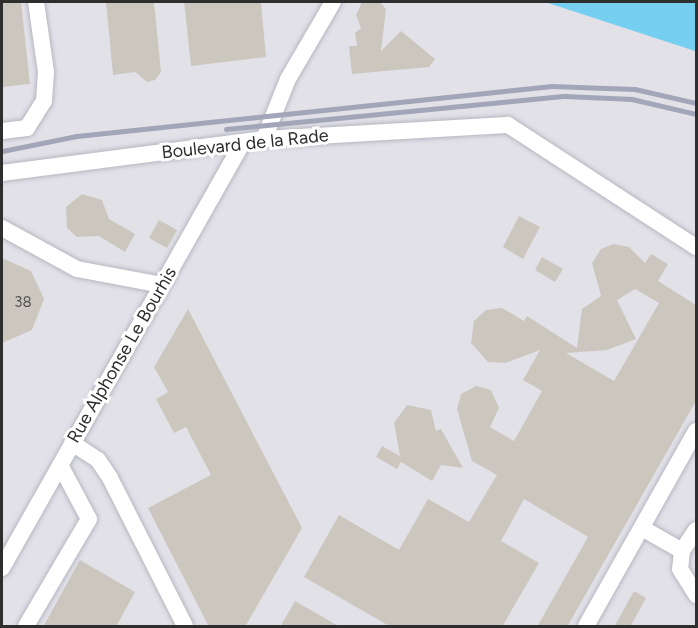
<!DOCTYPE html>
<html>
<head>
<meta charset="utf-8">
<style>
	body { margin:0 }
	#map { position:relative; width:698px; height:628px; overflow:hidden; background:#efe9e1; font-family:Figtree,sans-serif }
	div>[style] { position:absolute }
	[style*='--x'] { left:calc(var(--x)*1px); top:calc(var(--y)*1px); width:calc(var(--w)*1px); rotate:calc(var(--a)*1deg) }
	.industrial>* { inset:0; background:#e3e1e8 }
	.water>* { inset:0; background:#75cff0 }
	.building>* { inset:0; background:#cbc7bf }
	.roads { filter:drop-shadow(0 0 2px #b4b7c1) drop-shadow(0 0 2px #b4b7c1) }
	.minor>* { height:16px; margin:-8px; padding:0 8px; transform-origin:8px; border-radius:8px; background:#fff }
	.rail>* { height:4.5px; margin:-2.25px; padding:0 2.25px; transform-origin:2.25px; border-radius:2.25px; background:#a3a6b8 }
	span { translate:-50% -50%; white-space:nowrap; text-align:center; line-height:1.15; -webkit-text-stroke:6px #fff; paint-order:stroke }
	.number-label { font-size:15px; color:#555452 }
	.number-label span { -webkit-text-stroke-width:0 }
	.street-label { font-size:18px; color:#2e2e2e }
	.frame { position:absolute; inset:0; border:3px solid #2e2e2e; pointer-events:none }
</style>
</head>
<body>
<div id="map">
	<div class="industrial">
		<div style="clip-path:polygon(2px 2px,545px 2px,696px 48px,696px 626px,2px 626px)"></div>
	</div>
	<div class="water">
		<div style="clip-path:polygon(545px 2px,696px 2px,696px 48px,695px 51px)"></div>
	</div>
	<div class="building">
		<div style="clip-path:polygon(2px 2px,21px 2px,30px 84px,2px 87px)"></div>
		<div style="clip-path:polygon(106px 2px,154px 2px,161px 72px,155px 80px,147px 82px,135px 72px,113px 75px)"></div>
		<div style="clip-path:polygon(184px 2px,261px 2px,266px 57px,191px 66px)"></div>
		<div style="clip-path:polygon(362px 2px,380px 2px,386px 9px,381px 51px,401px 31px,435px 59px,429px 67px,352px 74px,349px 46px,357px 46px,355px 33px,361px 28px,356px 15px)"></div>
		<div style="clip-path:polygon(82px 194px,102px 200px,109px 219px,135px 234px,125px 252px,99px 236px,77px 237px,67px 228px,66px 207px)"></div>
		<div style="clip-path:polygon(519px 216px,540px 227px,523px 259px,503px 247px)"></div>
		<div style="clip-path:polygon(159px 220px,177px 230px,167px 248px,149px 238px)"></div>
		<div style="clip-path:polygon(evenodd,614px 244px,629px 247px,645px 263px,651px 254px,668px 264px,658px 281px,696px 305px,696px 401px,567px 627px,537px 627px,588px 537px,524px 499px,501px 541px,539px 563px,502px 627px,391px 627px,304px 577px,339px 515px,399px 550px,428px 499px,469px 522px,497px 475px,472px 461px,457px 409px,461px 394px,476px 386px,491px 390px,499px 408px,490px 427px,514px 441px,542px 391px,523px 380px,540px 350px,505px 363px,488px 362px,471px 343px,474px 321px,486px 310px,502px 308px,524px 321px,527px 316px,577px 348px,582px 309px,601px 296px,592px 263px,601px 249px,614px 244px,635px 289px,659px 303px,614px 381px,566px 353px,607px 350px,636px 339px,617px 300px,635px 289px)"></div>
		<div style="clip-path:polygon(542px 257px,563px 269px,555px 282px,535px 270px)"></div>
		<div style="clip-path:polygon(2px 258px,31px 271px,44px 299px,32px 330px,2px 343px)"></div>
		<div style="clip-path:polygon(188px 309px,302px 528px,245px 627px,209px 627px,148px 508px,211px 475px,186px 427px,174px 433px,156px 399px,168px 392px,154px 367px)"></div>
		<div style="clip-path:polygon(407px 405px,431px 410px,436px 431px,441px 429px,463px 468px,441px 465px,432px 481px,401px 462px,397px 469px,376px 457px,382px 446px,400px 456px,394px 423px)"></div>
		<div style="clip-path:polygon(80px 560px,135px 592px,116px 627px,43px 627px)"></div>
		<div style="clip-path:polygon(634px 591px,646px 598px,630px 627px,614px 627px)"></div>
		<div style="clip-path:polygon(295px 601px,340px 627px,280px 627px)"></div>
	</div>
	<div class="roads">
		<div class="minor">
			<div style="--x:2;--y:131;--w:25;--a:-7"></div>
			<div style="--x:27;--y:128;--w:32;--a:-58"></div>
			<div style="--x:44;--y:101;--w:29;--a:-86"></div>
			<div style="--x:46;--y:72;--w:71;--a:-98.1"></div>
			<div style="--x:264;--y:139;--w:65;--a:-68.2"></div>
			<div style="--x:288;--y:79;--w:89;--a:-59.7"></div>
			<div style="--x:2;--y:173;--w:264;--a:-7.4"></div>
			<div style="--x:264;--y:139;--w:244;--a:-3.3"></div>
			<div style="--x:508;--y:125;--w:224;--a:33"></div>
			<div style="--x:2;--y:228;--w:85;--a:28.7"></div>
			<div style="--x:77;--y:269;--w:86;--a:10.7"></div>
			<div style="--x:72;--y:443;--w:31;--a:33"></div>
			<div style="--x:98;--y:460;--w:22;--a:56"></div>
			<div style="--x:110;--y:478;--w:166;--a:63.1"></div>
			<div style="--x:642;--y:528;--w:46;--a:29.9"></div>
			<div style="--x:696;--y:530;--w:25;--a:124"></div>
			<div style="--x:682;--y:551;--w:18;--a:96"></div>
			<div style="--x:680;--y:569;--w:31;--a:58"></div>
			<div style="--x:2;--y:568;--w:489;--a:-60.5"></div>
			<div style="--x:26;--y:626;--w:124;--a:-59.5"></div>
			<div style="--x:89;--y:519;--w:61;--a:-118.2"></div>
			<div style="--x:586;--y:626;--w:224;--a:-60.6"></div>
		</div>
	</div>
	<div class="rail">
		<div style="--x:226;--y:129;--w:341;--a:-5.6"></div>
		<div style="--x:565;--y:96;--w:67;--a:2.6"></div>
		<div style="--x:632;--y:99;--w:66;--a:13.2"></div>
		<div style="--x:2;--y:151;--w:76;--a:-11.3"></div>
		<div style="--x:77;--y:136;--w:477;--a:-6"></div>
		<div style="--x:551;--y:86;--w:84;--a:2"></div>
		<div style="--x:635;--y:89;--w:63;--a:12.9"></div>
	</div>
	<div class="number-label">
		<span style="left:23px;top:303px">38</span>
	</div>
	<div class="street-label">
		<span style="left:245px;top:144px;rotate:-6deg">Boulevard de la Rade</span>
		<span style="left:122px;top:355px;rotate:-60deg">Rue Alphonse Le Bourhis</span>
	</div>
	<div class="frame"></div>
</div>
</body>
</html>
